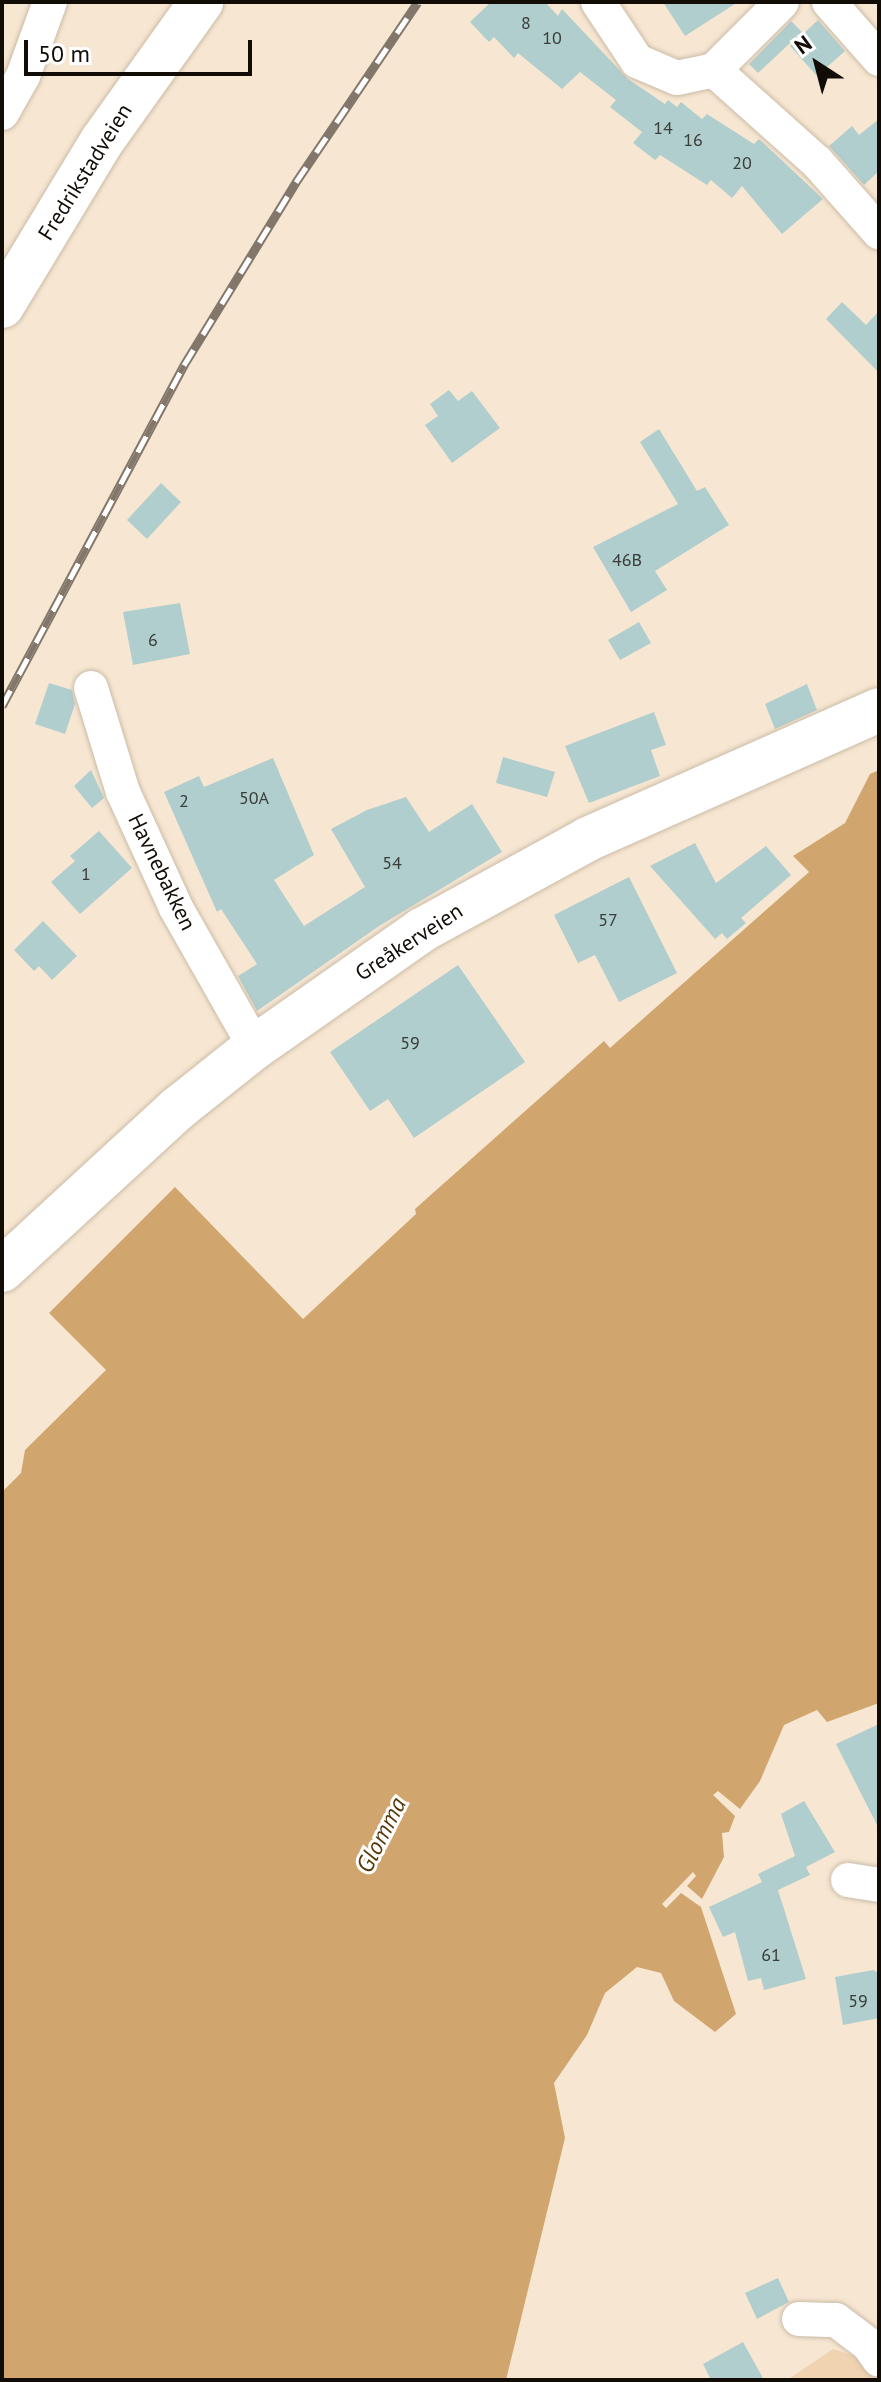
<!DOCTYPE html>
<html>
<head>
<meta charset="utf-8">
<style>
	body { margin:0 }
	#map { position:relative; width:881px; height:2382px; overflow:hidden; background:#f7e7d2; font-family:"PT Sans",sans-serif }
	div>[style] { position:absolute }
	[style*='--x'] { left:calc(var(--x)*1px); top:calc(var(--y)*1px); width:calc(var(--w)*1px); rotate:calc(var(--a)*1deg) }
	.green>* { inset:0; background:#f0d4b2 }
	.water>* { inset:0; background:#d1a66e }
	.building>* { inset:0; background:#b0cece }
	.roads { filter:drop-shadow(0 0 2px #cbbba7) drop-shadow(0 0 2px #cbbba7) }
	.street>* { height:34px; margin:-17px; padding:0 17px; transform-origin:17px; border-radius:17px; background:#fff }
	.secondary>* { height:44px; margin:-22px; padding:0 22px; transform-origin:22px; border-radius:22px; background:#fff }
	.primary>* { height:44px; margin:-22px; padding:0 22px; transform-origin:22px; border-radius:22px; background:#fff }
	.rail>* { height:9px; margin-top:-4.5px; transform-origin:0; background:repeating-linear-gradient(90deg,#fff 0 18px,#82776a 0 36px); box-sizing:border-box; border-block:2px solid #82776a }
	span { translate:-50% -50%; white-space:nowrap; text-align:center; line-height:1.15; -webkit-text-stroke:6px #fff; paint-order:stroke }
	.number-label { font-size:18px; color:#3a3c38 }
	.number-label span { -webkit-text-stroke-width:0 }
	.street-label { font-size:22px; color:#120c06 }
	.water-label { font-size:24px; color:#553709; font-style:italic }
	.frame { position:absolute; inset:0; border:4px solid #120c06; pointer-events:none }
	.north { position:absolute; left:777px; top:24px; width:80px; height:80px; -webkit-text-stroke:6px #fff; paint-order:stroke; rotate:324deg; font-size:22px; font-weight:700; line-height:32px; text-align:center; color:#120c06 }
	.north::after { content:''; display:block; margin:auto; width:28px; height:36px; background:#120c06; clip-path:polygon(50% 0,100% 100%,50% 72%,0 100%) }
	.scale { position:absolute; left:24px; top:40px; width:228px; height:36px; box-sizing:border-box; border:4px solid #120c06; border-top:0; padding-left:10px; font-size:24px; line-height:28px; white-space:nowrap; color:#120c06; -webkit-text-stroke:6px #fff; paint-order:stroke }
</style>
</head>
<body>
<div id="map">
	<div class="green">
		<div style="clip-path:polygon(833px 2349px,867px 2360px,879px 2380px,787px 2380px)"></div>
	</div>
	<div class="water">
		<div style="clip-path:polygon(879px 770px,879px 1703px,827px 1722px,817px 1710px,784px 1725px,760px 1781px,740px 1809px,718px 1791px,713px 1795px,735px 1816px,729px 1832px,722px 1833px,724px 1857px,702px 1899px,687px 1886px,696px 1876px,693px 1872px,662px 1904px,666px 1908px,681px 1893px,701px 1907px,736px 2014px,715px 2032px,674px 2001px,661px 1973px,637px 1967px,605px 1993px,587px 2035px,554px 2083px,565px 2138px,506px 2380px,2px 2380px,2px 1492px,21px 1473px,25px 1450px,106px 1370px,49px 1313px,175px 1187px,303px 1319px,416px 1214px,415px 1209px,604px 1041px,610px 1048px,809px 872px,793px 856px,845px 823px,870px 774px)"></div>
	</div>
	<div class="building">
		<div style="clip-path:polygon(491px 2px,545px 2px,558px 16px,562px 9px,628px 79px,665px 104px,668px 100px,677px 107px,681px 102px,702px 119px,707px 114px,754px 144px,759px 139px,823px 199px,782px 234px,742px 186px,732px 198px,711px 180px,707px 185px,660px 155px,655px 160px,633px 143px,642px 132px,610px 107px,616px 100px,580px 72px,562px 89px,518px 53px,514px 58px,494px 37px,489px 42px,470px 22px)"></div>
		<div style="clip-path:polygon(663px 2px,738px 2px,685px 36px)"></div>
		<div style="clip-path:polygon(818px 20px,845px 51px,817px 76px,790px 46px)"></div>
		<div style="clip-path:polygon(791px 21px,802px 32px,758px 73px,749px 64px)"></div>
		<div style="clip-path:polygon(879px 119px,879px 171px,864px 185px,829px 146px,852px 126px,859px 135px)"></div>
		<div style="clip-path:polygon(842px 302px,866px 325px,879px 311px,879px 373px,826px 319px)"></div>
		<div style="clip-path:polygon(449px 390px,458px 401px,472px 391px,500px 428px,452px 463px,425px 425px,438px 416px,430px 404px)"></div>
		<div style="clip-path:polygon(659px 429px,697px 491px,705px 487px,729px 525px,655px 571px,667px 590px,631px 612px,593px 547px,678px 504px,640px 442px)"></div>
		<div style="clip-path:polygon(161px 483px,181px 502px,147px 539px,127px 520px)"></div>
		<div style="clip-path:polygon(180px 603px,190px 654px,133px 665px,123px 612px)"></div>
		<div style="clip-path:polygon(639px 622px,651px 643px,620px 660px,608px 640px)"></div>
		<div style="clip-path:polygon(49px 683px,72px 690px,75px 704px,65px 734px,35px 724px)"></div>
		<div style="clip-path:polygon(807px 684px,817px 710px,775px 729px,765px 704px)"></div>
		<div style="clip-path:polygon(654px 712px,666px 745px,651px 750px,660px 776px,589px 803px,565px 746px)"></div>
		<div style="clip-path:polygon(503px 757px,555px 772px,547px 797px,496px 783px)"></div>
		<div style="clip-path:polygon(273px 758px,314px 855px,274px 880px,304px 926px,365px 887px,331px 829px,367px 810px,406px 797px,429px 832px,472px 804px,502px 852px,379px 926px,257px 1011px,238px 976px,257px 964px,221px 909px,217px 912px,164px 792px,199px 776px,204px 787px)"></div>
		<div style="clip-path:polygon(91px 770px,104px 798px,92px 808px,74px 786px)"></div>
		<div style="clip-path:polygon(99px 831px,132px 868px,80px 914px,51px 882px,75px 861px,70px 856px)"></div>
		<div style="clip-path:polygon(695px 843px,716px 883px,766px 846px,791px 875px,741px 918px,746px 923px,727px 939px,722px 933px,715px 939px,650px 866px)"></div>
		<div style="clip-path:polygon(629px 877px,677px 973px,619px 1002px,595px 955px,578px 963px,554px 915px)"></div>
		<div style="clip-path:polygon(43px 921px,77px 956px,52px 980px,39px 966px,34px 971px,14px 950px)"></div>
		<div style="clip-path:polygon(458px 965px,525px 1062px,414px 1138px,388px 1099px,370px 1111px,330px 1052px)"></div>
		<div style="clip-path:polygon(879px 1724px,879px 1829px,836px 1744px)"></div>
		<div style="clip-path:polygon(804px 1801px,835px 1852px,806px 1867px,810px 1875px,778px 1890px,806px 1979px,764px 1990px,761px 1978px,748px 1981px,735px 1932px,723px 1937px,709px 1907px,762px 1882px,758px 1874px,795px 1856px,781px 1814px)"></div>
		<div style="clip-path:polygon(873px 1970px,879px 1973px,879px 2018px,843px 2025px,835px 1977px)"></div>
		<div style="clip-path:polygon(778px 2278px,789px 2302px,757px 2319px,745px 2293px)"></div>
		<div style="clip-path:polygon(743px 2342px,764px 2380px,711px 2380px,703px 2364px)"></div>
	</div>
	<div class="roads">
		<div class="street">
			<div style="--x:598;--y:2;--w:71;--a:56.5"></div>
			<div style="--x:637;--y:61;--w:43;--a:23"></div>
			<div style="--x:677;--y:78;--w:38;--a:-12"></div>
			<div style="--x:714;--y:70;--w:96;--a:-45"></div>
			<div style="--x:829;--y:2;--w:76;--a:48.7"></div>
			<div style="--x:714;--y:70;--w:138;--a:41.8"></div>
			<div style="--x:817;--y:162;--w:94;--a:48.5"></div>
			<div style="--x:2;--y:113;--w:43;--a:-60.4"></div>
			<div style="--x:23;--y:76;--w:79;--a:-70"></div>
			<div style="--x:91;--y:688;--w:109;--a:72.9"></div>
			<div style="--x:123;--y:792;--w:128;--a:65.4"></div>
			<div style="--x:176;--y:908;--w:160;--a:60.4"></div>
			<div style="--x:848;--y:1880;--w:31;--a:9"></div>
			<div style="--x:799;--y:2319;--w:37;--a:2"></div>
			<div style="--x:836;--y:2320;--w:40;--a:37"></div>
			<div style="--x:868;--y:2344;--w:19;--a:55"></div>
		</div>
		<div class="secondary">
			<div style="--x:2;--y:1270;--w:238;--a:-42.6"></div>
			<div style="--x:177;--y:1109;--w:100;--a:-38.5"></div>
			<div style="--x:255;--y:1047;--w:204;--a:-35"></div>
			<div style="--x:422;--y:930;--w:189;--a:-28.7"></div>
			<div style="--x:588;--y:839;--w:318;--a:-23.9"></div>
		</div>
		<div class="primary">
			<div style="--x:2;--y:306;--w:193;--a:-58.8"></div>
			<div style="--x:102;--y:141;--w:171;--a:-54.5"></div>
		</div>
	</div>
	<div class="rail">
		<div style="--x:2;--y:706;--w:387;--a:-61.9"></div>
		<div style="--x:184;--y:365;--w:215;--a:-58.5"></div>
		<div style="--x:296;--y:182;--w:217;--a:-55.9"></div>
	</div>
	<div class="number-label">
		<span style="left:526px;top:23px">8</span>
		<span style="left:552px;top:38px">10</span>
		<span style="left:663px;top:128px">14</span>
		<span style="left:693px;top:140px">16</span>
		<span style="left:742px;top:163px">20</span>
		<span style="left:627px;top:560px">46B</span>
		<span style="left:153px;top:640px">6</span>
		<span style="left:254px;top:798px">50A</span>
		<span style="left:184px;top:801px">2</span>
		<span style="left:392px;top:863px">54</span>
		<span style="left:86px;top:874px">1</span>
		<span style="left:608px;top:920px">57</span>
		<span style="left:410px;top:1043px">59</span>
		<span style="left:771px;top:1955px">61</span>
		<span style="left:858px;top:2001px">59</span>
	</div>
	<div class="street-label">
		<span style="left:85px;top:172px;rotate:-58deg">Fredrikstadveien</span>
		<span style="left:162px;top:872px;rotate:64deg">Havnebakken</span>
		<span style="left:409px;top:942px;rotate:-33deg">Greåkerveien</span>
	</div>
	<div class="water-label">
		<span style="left:381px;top:1835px;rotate:-63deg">Glomma</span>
	</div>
	<div class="frame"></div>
	<div class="north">N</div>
	<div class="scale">50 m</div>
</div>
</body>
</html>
